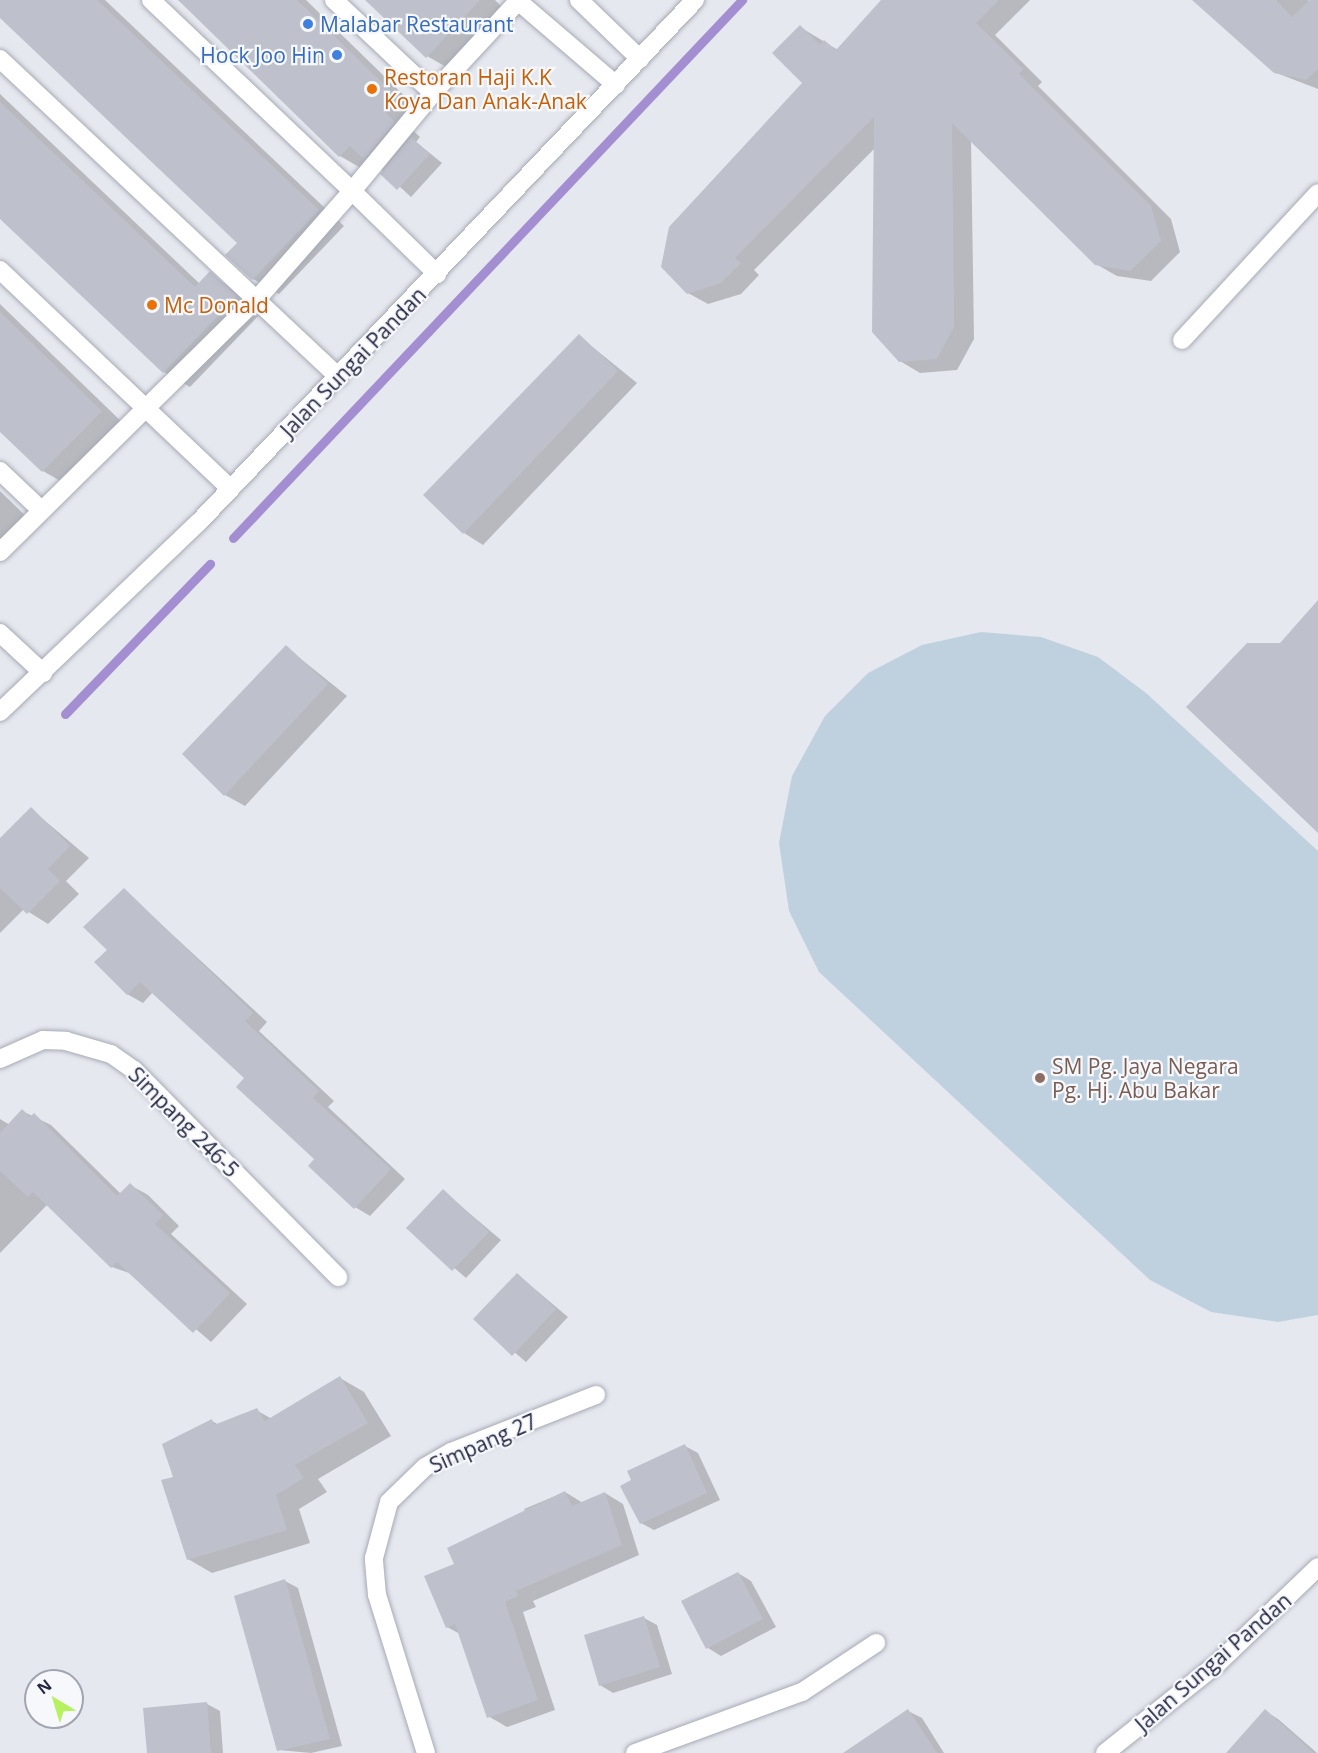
<!DOCTYPE html>
<html>
<head>
<meta charset="utf-8">
<style>
	body { margin:0 }
	#map { position:relative; width:1318px; height:1753px; overflow:hidden; background:#e5e8ee; font-family:"Open Sans",sans-serif }
	div>[style] { position:absolute }
	[style*='--x'] { left:calc(var(--x)*1px); top:calc(var(--y)*1px); width:calc(var(--w)*1px); rotate:calc(var(--a)*1deg) }
	.green>* { inset:0; background:#bfd1df }
	.shadow>* { inset:0; background:#0003 }
	.stream>* { height:9px; margin:-4.5px; padding:0 4.5px; transform-origin:4.5px; border-radius:4.5px; background:#a48ed2 }
	.building>* { inset:0; background:#bec1cc }
	.roads { filter:drop-shadow(0 0 2px #a7aab7) drop-shadow(0 0 2px #a7aab7) }
	.minor>* { height:18px; margin:-9px; padding:0 9px; transform-origin:9px; border-radius:9px; background:#fff }
	.dots>* { width:16px; height:16px; translate:-50% -50%; box-sizing:border-box; border:3px solid #f6f8fb; border-radius:50% }
	span { translate:-50% -50%; white-space:nowrap; text-align:center; line-height:1.15; -webkit-text-stroke:4.5px #f6f8fb; paint-order:stroke }
	.shop-label { font-size:21px; color:#366cbe }
	.left { translate:0 -50%; text-align:left }
	.right { translate:-100% -50%; text-align:right }
	.food-label { font-size:21px; color:#c56008 }
	.street-label { font-size:21px; color:#242741 }
	.education-label { font-size:21px; color:#785e54 }
	.north { position:absolute; left:24px; top:1669px; width:60px; height:60px; box-sizing:border-box; background:#f6f8fb; border:2px solid #a2a4b1; border-radius:50%; rotate:322deg; font-size:16px; font-weight:700; line-height:24px; text-align:center; color:#242741 }
	.north::after { content:''; display:block; margin:auto; width:21px; height:27px; background:#b6f160; clip-path:polygon(50% 0,100% 100%,50% 72%,0 100%) }
</style>
</head>
<body>
<div id="map">
	<div class="green">
		<div style="clip-path:polygon(981px 632px,1041px 637px,1098px 657px,1146px 693px,1318px 851px,1318px 1315px,1278px 1322px,1211px 1312px,1150px 1280px,819px 972px,789px 911px,779px 843px,792px 776px,825px 716px,868px 673px,922px 645px)"></div>
	</div>
	<div class="shadow">
		<div style="clip-path:polygon(0 0,105px 0,344px 226px,279px 294px,253px 279px,239px 242px,0 16px)"></div>
		<div style="clip-path:polygon(180px 0,306px 0,422px 113px,409px 127px,420px 137px,416px 142px,442px 163px,411px 197px,374px 163px,366px 171px,340px 156px)"></div>
		<div style="clip-path:polygon(367px 0,495px 0,508px 13px,453px 71px,427px 56px)"></div>
		<div style="clip-path:polygon(883px 0,1030px 0,995px 35px,1042px 82px,1038px 86px,1171px 219px,1180px 252px,1151px 281px,1117px 276px,1096px 264px,971px 140px,974px 339px,957px 370px,920px 373px,900px 361px,876px 147px,754px 270px,759px 275px,741px 294px,708px 304px,688px 293px,805px 83px,800px 27px,838px 50px)"></div>
		<div style="clip-path:polygon(1197px 0,1308px 0,1318px 8px,1318px 89px,1274px 72px)"></div>
		<div style="clip-path:polygon(0 94px,200px 284px,210px 273px,262px 312px,190px 387px,164px 372px,0 217px)"></div>
		<div style="clip-path:polygon(0 304px,127px 427px,69px 486px,43px 471px,0 430px)"></div>
		<div style="clip-path:polygon(579px 336px,637px 383px,483px 545px,464px 533px)"></div>
		<div style="clip-path:polygon(0 491px,35px 525px,0 561px)"></div>
		<div style="clip-path:polygon(286px 647px,347px 696px,245px 806px,225px 795px)"></div>
		<div style="clip-path:polygon(31px 809px,89px 858px,66px 881px,79px 894px,48px 924px,24px 909px,0 933px,0 840px)"></div>
		<div style="clip-path:polygon(124px 890px,267px 1022px,259px 1031px,334px 1101px,328px 1107px,405px 1179px,370px 1216px,355px 1207px,246px 1078px,153px 992px,143px 1003px,127px 994px,109px 950px)"></div>
		<div style="clip-path:polygon(22px 1111px,51px 1125px,121px 1194px,130px 1185px,148px 1195px,179px 1226px,171px 1234px,247px 1304px,211px 1342px,132px 1274px,112px 1267px,48px 1204px,0 1253px,0 1119px,10px 1125px)"></div>
		<div style="clip-path:polygon(443px 1191px,501px 1240px,466px 1278px,408px 1228px)"></div>
		<div style="clip-path:polygon(517px 1274px,568px 1317px,526px 1362px,475px 1319px)"></div>
		<div style="clip-path:polygon(340px 1378px,364px 1392px,391px 1436px,318px 1479px,327px 1492px,299px 1509px,310px 1543px,212px 1573px,188px 1559px,175px 1478px,212px 1421px,219px 1425px,256px 1410px,272px 1419px)"></div>
		<div style="clip-path:polygon(685px 1446px,698px 1453px,720px 1500px,654px 1530px,641px 1523px)"></div>
		<div style="clip-path:polygon(565px 1492px,583px 1503px,605px 1493px,623px 1504px,639px 1555px,533px 1601px,536px 1607px,523px 1612px,555px 1710px,507px 1727px,488px 1716px,460px 1634px,447px 1627px,456px 1564px,527px 1514px,524px 1509px)"></div>
		<div style="clip-path:polygon(738px 1573px,751px 1581px,776px 1627px,721px 1656px,708px 1648px)"></div>
		<div style="clip-path:polygon(285px 1581px,298px 1588px,342px 1746px,311px 1753px,279px 1750px)"></div>
		<div style="clip-path:polygon(644px 1618px,657px 1625px,672px 1674px,613px 1693px,600px 1685px)"></div>
		<div style="clip-path:polygon(207px 1704px,220px 1711px,223px 1753px,148px 1753px)"></div>
		<div style="clip-path:polygon(908px 1711px,922px 1718px,944px 1753px,862px 1753px)"></div>
		<div style="clip-path:polygon(1265px 1711px,1278px 1719px,1317px 1753px,1228px 1753px)"></div>
	</div>
	<div class="stream">
		<div style="--x:233;--y:538;--w:741;--a:-46.59"></div>
		<div style="--x:65;--y:714;--w:209;--a:-46"></div>
	</div>
	<div class="building">
		<div style="clip-path:polygon(0 0,97px 0,319px 210px,252px 280px,225px 255px,237px 243px,0 18px)"></div>
		<div style="clip-path:polygon(178px 0,297px 0,397px 97px,384px 111px,395px 122px,364px 159px,350px 146px,339px 157px)"></div>
		<div style="clip-path:polygon(365px 0,480px 0,426px 58px)"></div>
		<div style="clip-path:polygon(881px 0,999px 0,976px 23px,1023px 69px,1019px 74px,1151px 206px,1161px 241px,1130px 271px,1095px 265px,952px 123px,954px 327px,937px 359px,899px 362px,872px 332px,874px 117px,735px 258px,741px 263px,721px 283px,687px 294px,661px 267px,669px 227px,802px 83px,772px 53px,800px 25px,820px 45px,824px 40px,836px 50px)"></div>
		<div style="clip-path:polygon(1192px 0,1276px 0,1292px 17px,1310px 0,1318px 0,1318px 69px,1306px 80px,1274px 73px)"></div>
		<div style="clip-path:polygon(0 102px,195px 287px,210px 271px,237px 296px,163px 373px,0 219px)"></div>
		<div style="clip-path:polygon(411px 137px,430px 154px,397px 190px,380px 174px)"></div>
		<div style="clip-path:polygon(0 312px,102px 411px,42px 472px,0 432px)"></div>
		<div style="clip-path:polygon(579px 334px,618px 371px,463px 534px,423px 495px)"></div>
		<div style="clip-path:polygon(1318px 600px,1318px 833px,1186px 707px,1247px 643px,1280px 643px)"></div>
		<div style="clip-path:polygon(286px 645px,328px 684px,224px 796px,182px 754px)"></div>
		<div style="clip-path:polygon(31px 807px,70px 846px,48px 869px,60px 881px,27px 914px,0 888px,0 838px)"></div>
		<div style="clip-path:polygon(124px 888px,253px 1013px,245px 1021px,319px 1091px,313px 1098px,391px 1169px,354px 1209px,308px 1166px,314px 1159px,236px 1087px,244px 1078px,140px 982px,127px 995px,94px 962px,107px 950px,83px 927px)"></div>
		<div style="clip-path:polygon(22px 1109px,30px 1117px,34px 1113px,117px 1196px,130px 1183px,163px 1215px,155px 1224px,230px 1293px,193px 1333px,117px 1262px,111px 1268px,33px 1192px,28px 1197px,0 1171px,0 1133px)"></div>
		<div style="clip-path:polygon(443px 1189px,489px 1232px,452px 1271px,406px 1228px)"></div>
		<div style="clip-path:polygon(517px 1273px,556px 1309px,512px 1356px,473px 1319px)"></div>
		<div style="clip-path:polygon(340px 1376px,368px 1423px,295px 1465px,304px 1478px,276px 1495px,287px 1530px,187px 1560px,161px 1480px,173px 1477px,162px 1444px,212px 1419px,214px 1425px,257px 1408px,265px 1421px)"></div>
		<div style="clip-path:polygon(685px 1444px,707px 1493px,640px 1524px,620px 1486px,631px 1480px,627px 1471px)"></div>
		<div style="clip-path:polygon(565px 1491px,572px 1506px,605px 1492px,622px 1545px,516px 1591px,518px 1596px,505px 1602px,538px 1700px,487px 1718px,455px 1624px,446px 1628px,424px 1576px,454px 1564px,447px 1548px)"></div>
		<div style="clip-path:polygon(738px 1572px,763px 1619px,706px 1649px,681px 1601px)"></div>
		<div style="clip-path:polygon(285px 1579px,330px 1739px,277px 1751px,234px 1596px)"></div>
		<div style="clip-path:polygon(644px 1616px,660px 1667px,599px 1686px,584px 1635px)"></div>
		<div style="clip-path:polygon(207px 1702px,211px 1753px,147px 1753px,143px 1708px)"></div>
		<div style="clip-path:polygon(908px 1709px,937px 1753px,843px 1753px)"></div>
		<div style="clip-path:polygon(1265px 1709px,1314px 1753px,1226px 1753px)"></div>
	</div>
	<div class="roads">
		<div class="minor">
			<div style="--x:151;--y:0;--w:277;--a:43.5"></div>
			<div style="--x:352;--y:191;--w:127;--a:-50.4"></div>
			<div style="--x:334;--y:0;--w:136;--a:43.2"></div>
			<div style="--x:433;--y:93;--w:127;--a:-47.2"></div>
			<div style="--x:579;--y:0;--w:85;--a:44"></div>
			<div style="--x:518;--y:1;--w:129;--a:40.6"></div>
			<div style="--x:0;--y:59;--w:465;--a:43.2"></div>
			<div style="--x:0;--y:270;--w:318;--a:43.5"></div>
			<div style="--x:1182;--y:340;--w:200;--a:-47.2"></div>
			<div style="--x:0;--y:471;--w:54;--a:43.5"></div>
			<div style="--x:0;--y:552;--w:362;--a:-44.6"></div>
			<div style="--x:258;--y:298;--w:142;--a:-48.7"></div>
			<div style="--x:352;--y:191;--w:119;--a:44.3"></div>
			<div style="--x:0;--y:633;--w:59;--a:42.9"></div>
			<div style="--x:0;--y:712;--w:275;--a:-43.7"></div>
			<div style="--x:199;--y:522;--w:720;--a:-46.46"></div>
			<div style="--x:0;--y:1059;--w:47;--a:-23.8"></div>
			<div style="--x:43;--y:1040;--w:23;--a:2"></div>
			<div style="--x:66;--y:1041;--w:47;--a:16.1"></div>
			<div style="--x:111;--y:1054;--w:28;--a:35"></div>
			<div style="--x:134;--y:1070;--w:291;--a:45.4"></div>
			<div style="--x:426;--y:1753;--w:165;--a:-107.2"></div>
			<div style="--x:377;--y:1595;--w:37;--a:-95"></div>
			<div style="--x:374;--y:1558;--w:58;--a:-75"></div>
			<div style="--x:389;--y:1502;--w:50;--a:-44.2"></div>
			<div style="--x:425;--y:1467;--w:30;--a:-30"></div>
			<div style="--x:451;--y:1452;--w:156;--a:-21.5"></div>
			<div style="--x:635;--y:1753;--w:178;--a:-20.1"></div>
			<div style="--x:802;--y:1692;--w:89;--a:-33.5"></div>
			<div style="--x:1105;--y:1753;--w:143;--a:-38.5"></div>
			<div style="--x:1217;--y:1664;--w:140;--a:-43.8"></div>
		</div>
	</div>
	<div class="dots">
		<div style="left:308px;top:24px;background:#3f7fe0"></div>
		<div style="left:337px;top:55px;background:#3f7fe0"></div>
		<div style="left:372px;top:89px;background:#e8710a"></div>
		<div style="left:152px;top:305px;background:#e8710a"></div>
		<div style="left:1040px;top:1078px;background:#8d6e63"></div>
	</div>
	<div class="shop-label">
		<span class="left" style="left:320px;top:24px">Malabar Restaurant</span>
		<span class="right" style="left:325px;top:55px">Hock Joo Hin</span>
	</div>
	<div class="food-label">
		<span class="left" style="left:384px;top:89px">Restoran Haji K.K<br>Koya Dan Anak-Anak</span>
		<span class="left" style="left:164px;top:305px">Mc Donald</span>
	</div>
	<div class="street-label">
		<span style="left:353px;top:362px;rotate:-46deg">Jalan Sungai Pandan</span>
		<span style="left:184px;top:1122px;rotate:45deg">Simpang 246-5</span>
		<span style="left:483px;top:1443px;rotate:-24deg">Simpang 27</span>
		<span style="left:1213px;top:1662px;rotate:-41deg">Jalan Sungai Pandan</span>
	</div>
	<div class="education-label">
		<span class="left" style="left:1052px;top:1078px">SM Pg. Jaya Negara<br>Pg. Hj. Abu Bakar</span>
	</div>
	<div class="north">N</div>
</div>
</body>
</html>
